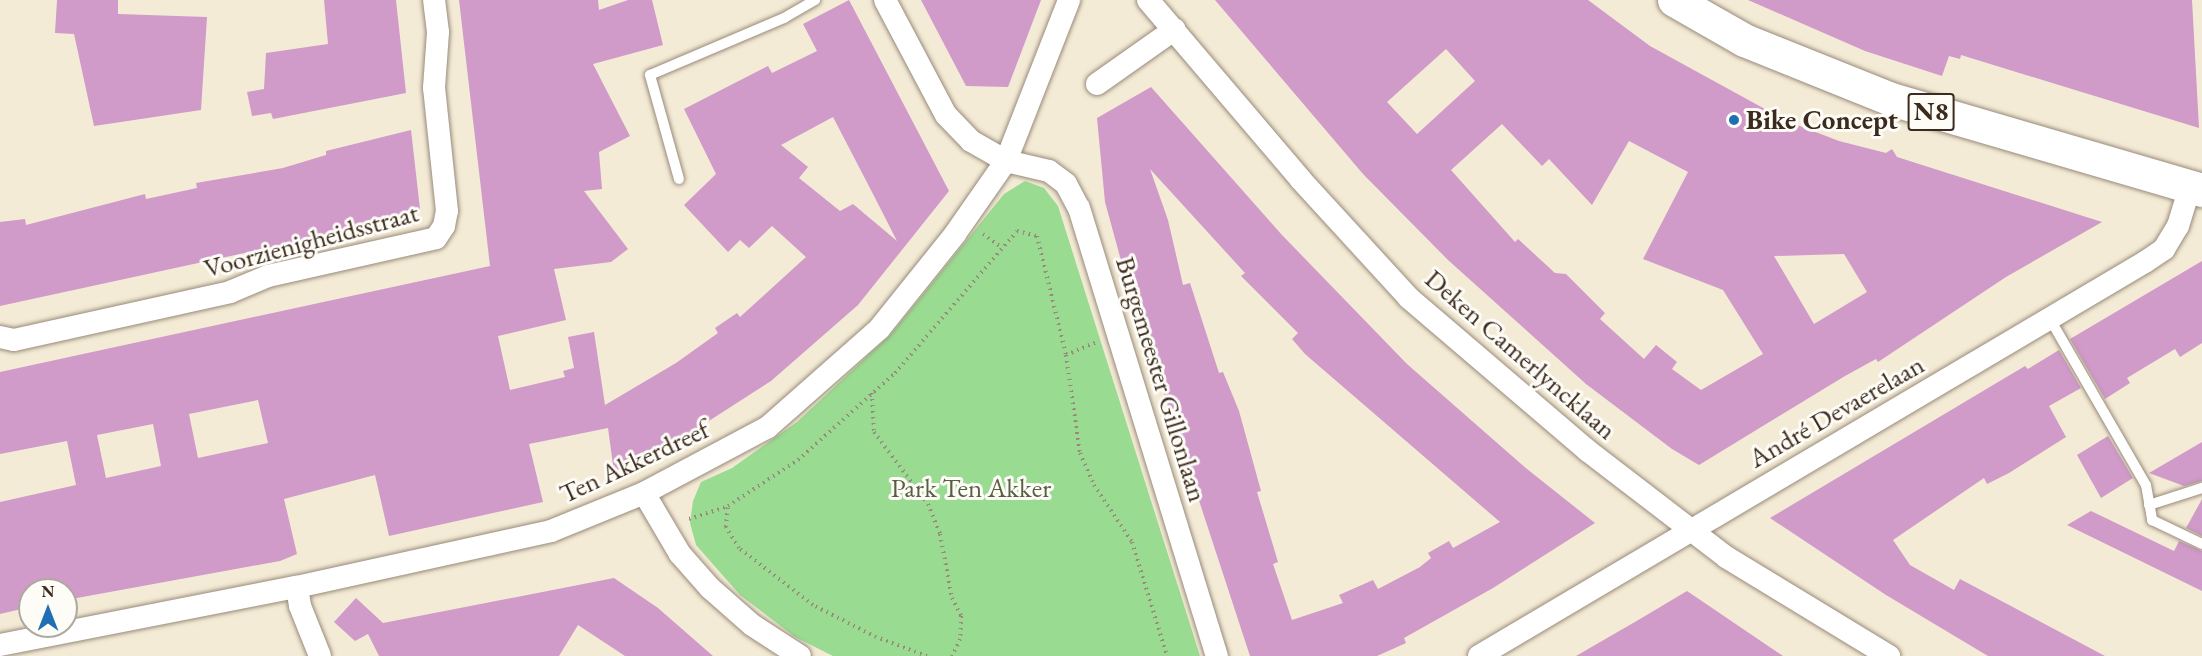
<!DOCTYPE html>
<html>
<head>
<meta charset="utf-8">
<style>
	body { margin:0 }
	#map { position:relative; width:2202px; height:656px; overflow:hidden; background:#f4ebd6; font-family:"EB Garamond",serif }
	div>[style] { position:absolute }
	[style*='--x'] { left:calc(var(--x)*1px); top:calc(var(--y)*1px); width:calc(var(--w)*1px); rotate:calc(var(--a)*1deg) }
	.green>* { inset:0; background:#9adb92 }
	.building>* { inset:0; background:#d09ac9 }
	.path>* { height:4px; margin-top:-2px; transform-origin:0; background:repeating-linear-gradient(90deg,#988a7a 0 1.5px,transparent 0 6px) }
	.roads { filter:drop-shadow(0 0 2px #988a7a) drop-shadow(0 0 2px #988a7a) }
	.service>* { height:10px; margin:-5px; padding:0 5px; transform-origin:5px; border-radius:5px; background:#fff }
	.minor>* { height:22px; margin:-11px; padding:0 11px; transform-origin:11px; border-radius:11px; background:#fff }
	.primary>* { height:33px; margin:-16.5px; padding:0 16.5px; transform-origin:16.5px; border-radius:16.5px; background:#fff }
	.dots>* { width:16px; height:16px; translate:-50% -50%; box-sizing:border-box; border:3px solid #fdfcf7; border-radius:50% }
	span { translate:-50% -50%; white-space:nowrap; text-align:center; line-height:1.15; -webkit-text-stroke:6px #fdfcf7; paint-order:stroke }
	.shield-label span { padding:2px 4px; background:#fdfcf7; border:2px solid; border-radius:4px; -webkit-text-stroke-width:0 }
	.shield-label { font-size:26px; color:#3b2a1e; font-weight:700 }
	.poi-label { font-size:27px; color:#3b2a1e; font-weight:700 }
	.left { translate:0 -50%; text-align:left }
	.street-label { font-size:27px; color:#3b2a1e }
	.park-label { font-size:27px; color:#585f41 }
	.north { position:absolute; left:18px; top:578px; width:60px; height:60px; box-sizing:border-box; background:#fdfcf7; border:2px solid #afa8a0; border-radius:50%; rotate:0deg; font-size:16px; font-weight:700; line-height:24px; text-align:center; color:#3b2a1e }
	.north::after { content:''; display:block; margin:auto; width:21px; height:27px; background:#1f6fb2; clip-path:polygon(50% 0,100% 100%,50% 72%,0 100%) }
</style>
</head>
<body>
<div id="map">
	<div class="green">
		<div style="clip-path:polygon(1025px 181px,1044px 188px,1058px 206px,1200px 656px,833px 656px,795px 637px,740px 595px,696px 545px,690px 523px,693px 501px,701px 482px,732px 468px,797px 422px,891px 334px,1004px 194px)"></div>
	</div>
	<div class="building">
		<div style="clip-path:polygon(57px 0,118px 0,118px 14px,207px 17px,201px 110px,94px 126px,74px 34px,55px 33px)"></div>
		<div style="clip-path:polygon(324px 0,396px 0,406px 93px,273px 119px,271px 113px,252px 116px,247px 92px,264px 89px,266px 53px,328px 44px)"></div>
		<div style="clip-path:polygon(evenodd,459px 0,598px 0,599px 10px,628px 0,652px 0,663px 45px,593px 64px,630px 136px,599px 152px,602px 189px,584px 191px,628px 249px,611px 262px,554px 269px,566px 320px,498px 336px,510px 390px,565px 377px,563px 371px,574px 368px,568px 337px,594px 332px,605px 405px,676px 363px,718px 333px,715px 328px,737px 313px,740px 317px,806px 257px,772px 226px,749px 248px,740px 240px,728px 252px,684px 205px,716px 174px,684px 109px,768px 66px,772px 73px,817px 51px,803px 24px,849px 0,949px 191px,858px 305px,771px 381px,670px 446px,614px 472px,608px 428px,529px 444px,543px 502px,389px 536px,375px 475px,284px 499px,297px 554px,280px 561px,66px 600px,66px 590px,30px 590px,30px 607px,0 614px,0 502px,76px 485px,67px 441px,0 454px,0 372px,490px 266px,459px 0,833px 117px,873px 194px,897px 241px,853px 204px,840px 211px,799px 178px,808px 167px,781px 145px,833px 117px,459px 0,258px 400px,268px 443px,198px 458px,189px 414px,258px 400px,459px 0,153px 424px,161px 466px,106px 478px,97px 435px,153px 424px)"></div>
		<div style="clip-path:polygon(921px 0,1041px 0,1008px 87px,966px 86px)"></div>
		<div style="clip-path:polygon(evenodd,1215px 0,1588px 0,1650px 46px,1787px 121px,1839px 141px,1886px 153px,1892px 149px,1897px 157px,2102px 222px,2006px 277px,1878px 362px,1876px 359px,1845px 376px,1699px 465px,1672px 449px,1586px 384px,1448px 260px,1363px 174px,1215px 0,1446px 49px,1475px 81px,1417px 134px,1387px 102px,1446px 49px,1215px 0,1502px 124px,1542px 166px,1549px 159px,1592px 205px,1629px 141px,1688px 172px,1643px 259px,1723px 290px,1763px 354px,1701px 390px,1672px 369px,1677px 362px,1656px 345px,1644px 359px,1600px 319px,1605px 313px,1566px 274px,1555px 273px,1518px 239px,1515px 242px,1451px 170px,1502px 124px,1215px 0,1844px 254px,1867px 292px,1814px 324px,1774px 256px,1844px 254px)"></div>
		<div style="clip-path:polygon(1748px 0,2192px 0,2199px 128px,1961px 55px,1960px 59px,1949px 56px,1942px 76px,1865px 51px)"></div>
		<div style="clip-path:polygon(evenodd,1151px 87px,1282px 235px,1407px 364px,1527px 469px,1595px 523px,1493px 588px,1404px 638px,1406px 643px,1377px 656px,1250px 656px,1125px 275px,1105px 202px,1097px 118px,1151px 87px,1150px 169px,1245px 273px,1241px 276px,1298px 333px,1292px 339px,1305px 354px,1500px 522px,1453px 548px,1449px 541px,1428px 553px,1431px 558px,1420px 567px,1378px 589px,1373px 580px,1339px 595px,1343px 603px,1292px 620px,1273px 564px,1278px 562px,1257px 492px,1261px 491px,1239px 411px,1223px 372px,1219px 373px,1190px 283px,1183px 285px,1168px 220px,1150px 169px)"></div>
		<div style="clip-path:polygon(411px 130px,420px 209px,415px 216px,0 306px,0 222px,25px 219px,26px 225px,145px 194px,146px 199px,197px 188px,196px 183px,283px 168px,326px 155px,326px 151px)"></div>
		<div style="clip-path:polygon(2202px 261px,2202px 343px,2180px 357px,2175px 349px,2127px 378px,2130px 383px,2105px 399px,2070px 339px)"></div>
		<div style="clip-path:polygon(2059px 350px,2081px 388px,2049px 406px,2066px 437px,2009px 473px,1987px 484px,1984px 478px,1893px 540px,1910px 565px,1954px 590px,1960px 579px,2105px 656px,1988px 656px,1886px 595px,1770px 518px,2025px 366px,2028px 369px)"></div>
		<div style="clip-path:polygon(2108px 436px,2133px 478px,2101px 498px,2077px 455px)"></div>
		<div style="clip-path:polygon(2202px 442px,2202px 481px,2184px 486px,2149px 473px)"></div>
		<div style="clip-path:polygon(2202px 499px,2202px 536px,2186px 528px)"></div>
		<div style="clip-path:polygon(2091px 511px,2174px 551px,2179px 541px,2202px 551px,2202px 591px,2067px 525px)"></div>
		<div style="clip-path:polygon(614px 578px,658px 608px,713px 656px,625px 656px,578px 625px,559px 656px,379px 656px,368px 634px,355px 641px,334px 622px,356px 598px,383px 623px)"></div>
		<div style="clip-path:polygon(1687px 591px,1783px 656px,1576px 656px,1640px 619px)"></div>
	</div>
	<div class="path">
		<div style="--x:983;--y:234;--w:24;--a:36"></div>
		<div style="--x:1066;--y:355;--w:33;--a:-23"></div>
		<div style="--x:872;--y:393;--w:39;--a:87"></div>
		<div style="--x:874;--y:432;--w:90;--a:53.1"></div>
		<div style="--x:928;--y:504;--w:32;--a:68"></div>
		<div style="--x:940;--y:534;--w:65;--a:79.4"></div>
		<div style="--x:952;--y:598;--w:20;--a:63"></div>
		<div style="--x:961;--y:616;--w:23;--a:92"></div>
		<div style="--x:960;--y:639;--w:19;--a:115"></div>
		<div style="--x:689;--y:519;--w:40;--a:-18"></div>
		<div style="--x:927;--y:656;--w:54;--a:-159.6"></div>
		<div style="--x:876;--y:637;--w:71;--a:-153.1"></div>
		<div style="--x:813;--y:605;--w:93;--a:-142.4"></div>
		<div style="--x:739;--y:548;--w:25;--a:-122"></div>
		<div style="--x:726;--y:527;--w:21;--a:-85"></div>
		<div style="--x:728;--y:506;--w:84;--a:-33.3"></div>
		<div style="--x:798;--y:460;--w:130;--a:-41.9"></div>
		<div style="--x:895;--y:373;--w:187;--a:-49.3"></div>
		<div style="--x:1017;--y:231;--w:21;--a:14"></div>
		<div style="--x:1037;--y:236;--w:122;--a:76.3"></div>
		<div style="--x:1066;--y:355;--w:99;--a:81.9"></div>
		<div style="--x:1080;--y:453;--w:35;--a:66"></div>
		<div style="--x:1094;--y:485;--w:69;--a:56.3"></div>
		<div style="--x:1132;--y:542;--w:119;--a:72.9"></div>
	</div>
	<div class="roads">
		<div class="service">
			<div style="--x:679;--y:179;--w:108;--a:-105.6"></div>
			<div style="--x:650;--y:75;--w:146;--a:-23"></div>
			<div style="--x:784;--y:18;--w:36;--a:-30"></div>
			<div style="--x:2050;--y:319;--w:192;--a:60"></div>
			<div style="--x:2146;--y:485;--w:36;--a:80"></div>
			<div style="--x:2152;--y:520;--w:55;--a:25.6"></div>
			<div style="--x:2149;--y:505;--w:56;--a:-17.8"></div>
		</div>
		<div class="minor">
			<div style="--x:885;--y:0;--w:130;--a:62.1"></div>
			<div style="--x:946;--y:115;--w:36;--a:46"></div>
			<div style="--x:971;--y:141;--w:40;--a:29.7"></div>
			<div style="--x:1006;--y:161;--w:44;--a:13.1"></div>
			<div style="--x:1049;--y:171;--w:21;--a:37"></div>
			<div style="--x:1066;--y:184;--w:27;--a:62"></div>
			<div style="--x:1079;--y:208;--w:469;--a:72.9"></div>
			<div style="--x:1148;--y:0;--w:236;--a:49.6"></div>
			<div style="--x:1301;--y:180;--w:160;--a:47.5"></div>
			<div style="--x:1409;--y:298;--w:235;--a:40.5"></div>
			<div style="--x:1588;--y:451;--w:174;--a:37.5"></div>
			<div style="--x:1726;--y:557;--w:191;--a:31.3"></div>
			<div style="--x:1097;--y:84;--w:95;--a:-35.2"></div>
			<div style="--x:0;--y:337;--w:14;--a:12"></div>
			<div style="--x:14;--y:340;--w:221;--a:-12.5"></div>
			<div style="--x:230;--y:292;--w:41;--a:-22.8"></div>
			<div style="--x:268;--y:276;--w:172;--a:-12.7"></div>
			<div style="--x:436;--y:238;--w:14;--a:-56"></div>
			<div style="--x:444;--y:226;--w:15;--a:-79"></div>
			<div style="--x:447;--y:211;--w:124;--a:-96"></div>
			<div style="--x:434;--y:88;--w:56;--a:-85.9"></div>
			<div style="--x:438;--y:32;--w:32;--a:-97"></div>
			<div style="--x:644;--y:493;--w:71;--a:59.5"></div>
			<div style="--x:680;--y:554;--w:45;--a:48.6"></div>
			<div style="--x:710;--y:588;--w:56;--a:41.4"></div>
			<div style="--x:752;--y:625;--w:57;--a:32.9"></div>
			<div style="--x:297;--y:587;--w:19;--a:81"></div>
			<div style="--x:300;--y:606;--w:54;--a:68.2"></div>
			<div style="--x:0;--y:645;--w:303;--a:-11.1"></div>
			<div style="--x:297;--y:587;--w:260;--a:-12.4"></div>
			<div style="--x:551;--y:531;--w:100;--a:-22.2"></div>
			<div style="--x:644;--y:493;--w:140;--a:-28"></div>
			<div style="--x:768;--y:427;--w:148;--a:-41.4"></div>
			<div style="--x:879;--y:329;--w:122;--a:-51.3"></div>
			<div style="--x:955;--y:234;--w:89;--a:-55.1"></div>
			<div style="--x:1006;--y:161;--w:173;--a:-68.6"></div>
			<div style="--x:1479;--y:656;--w:774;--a:-30.61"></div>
			<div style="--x:2145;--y:262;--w:23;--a:-34"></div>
			<div style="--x:2164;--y:249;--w:27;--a:-59"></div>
			<div style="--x:2178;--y:226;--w:41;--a:-72.9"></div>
		</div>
		<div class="primary">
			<div style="--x:1674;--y:0;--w:81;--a:29.7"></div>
			<div style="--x:1744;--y:40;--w:158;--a:21.9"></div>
			<div style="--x:1891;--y:99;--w:324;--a:16.3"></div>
		</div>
	</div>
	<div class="dots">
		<div style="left:1734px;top:120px;background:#1f6fb2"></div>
	</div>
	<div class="shield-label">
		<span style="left:1931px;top:112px">N8</span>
	</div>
	<div class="poi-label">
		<span class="left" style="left:1746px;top:120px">Bike Concept</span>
	</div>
	<div class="street-label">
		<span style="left:311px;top:240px;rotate:-15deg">Voorzienigheidsstraat</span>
		<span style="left:1521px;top:354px;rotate:41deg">Deken Camerlyncklaan</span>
		<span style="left:1162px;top:379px;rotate:73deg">Burgemeester Gillonlaan</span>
		<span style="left:1836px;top:411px;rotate:-30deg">André Devaerelaan</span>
		<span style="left:634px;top:461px;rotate:-25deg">Ten Akkerdreef</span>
	</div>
	<div class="park-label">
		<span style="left:971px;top:488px">Park Ten Akker</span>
	</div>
	<div class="north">N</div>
</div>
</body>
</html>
